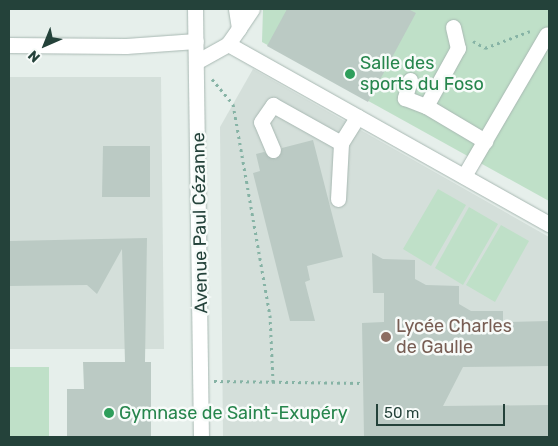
<!DOCTYPE html>
<html>
<head>
<meta charset="utf-8">
<style>
	body { margin:0 }
	#map { position:relative; width:558px; height:446px; overflow:hidden; background:#e6efeb; font-family:Rubik,sans-serif }
	div>[style] { position:absolute }
	[style*='--x'] { left:calc(var(--x)*1px); top:calc(var(--y)*1px); width:calc(var(--w)*1px); rotate:calc(var(--a)*1deg) }
	.built>* { inset:0; background:#d4dfda }
	.green>* { inset:0; background:#bfe0c8 }
	.building>* { inset:0; background:#bbcac4 }
	.path>* { height:3px; margin-top:-1.5px; transform-origin:0; background:repeating-linear-gradient(90deg,#86b3a5 0 2.5px,transparent 0 6.5px) }
	.roads { filter:drop-shadow(0 0 1px #a8b8b2) drop-shadow(0 0 1px #a8b8b2) }
	.minor>* { height:15px; margin:-7.5px; padding:0 7.5px; transform-origin:7.5px; border-radius:7.5px; background:#fff }
	.dots>* { width:14px; height:14px; translate:-50% -50%; box-sizing:border-box; border:2px solid #f7fbf9; border-radius:50% }
	span { translate:-50% -50%; white-space:nowrap; text-align:center; line-height:1.15; -webkit-text-stroke:5px #f7fbf9; paint-order:stroke }
	.leisure-label { font-size:18px; color:#27864d }
	.left { translate:0 -50%; text-align:left }
	.street-label { font-size:18px; color:#24423a }
	.education-label { font-size:18px; color:#785e54 }
	.frame { position:absolute; inset:0; border:10px solid #24423a; pointer-events:none }
	.north { position:absolute; left:20px; top:20px; width:50px; height:50px; -webkit-text-stroke:4px #f7fbf9; paint-order:stroke; rotate:224deg; font-size:14px; font-weight:700; line-height:20px; text-align:center; color:#24423a }
	.north::after { content:''; display:block; margin:auto; width:18px; height:22px; background:#24423a; clip-path:polygon(50% 0,100% 100%,50% 72%,0 100%) }
	.scale { position:absolute; left:376px; top:404px; width:129px; height:22px; box-sizing:border-box; border:2px solid #24423a; border-top:0; padding-left:6px; font-size:15px; line-height:18px; white-space:nowrap; color:#24423a; -webkit-text-stroke:4px #f7fbf9; paint-order:stroke }
</style>
</head>
<body>
<div id="map">
	<div class="built">
		<div style="clip-path:polygon(253px 69px,549px 237px,549px 437px,223px 437px,220px 127px)"></div>
		<div style="clip-path:polygon(9px 77px,161px 77px,164px 349px,9px 349px)"></div>
	</div>
	<div class="green">
		<div style="clip-path:polygon(263px 9px,549px 9px,549px 201px,262px 42px)"></div>
		<div style="clip-path:polygon(438px 189px,466px 205px,431px 266px,403px 249px)"></div>
		<div style="clip-path:polygon(469px 207px,498px 224px,463px 285px,435px 268px)"></div>
		<div style="clip-path:polygon(501px 225px,529px 241px,495px 302px,466px 285px)"></div>
		<div style="clip-path:polygon(9px 367px,49px 367px,49px 437px,9px 437px)"></div>
	</div>
	<div class="building">
		<div style="clip-path:polygon(287px 9px,408px 9px,416px 13px,368px 102px,267px 46px)"></div>
		<div style="clip-path:polygon(313px 140px,343px 257px,307px 266px,310px 280px,305px 282px,315px 321px,290px 321px,253px 173px,260px 171px,256px 154px,264px 152px,276px 159px,282px 148px)"></div>
		<div style="clip-path:polygon(103px 146px,150px 146px,150px 197px,102px 197px)"></div>
		<div style="clip-path:polygon(147px 238px,145px 362px,151px 362px,151px 437px,67px 437px,67px 389px,84px 389px,83px 362px,125px 362px,122px 249px,97px 294px,87px 285px,9px 286px,9px 241px)"></div>
		<div style="clip-path:polygon(372px 253px,383px 259px,415px 260px,415px 279px,426px 285px,459px 286px,459px 304px,471px 311px,503px 311px,503px 322px,549px 321px,549px 366px,463px 367px,443px 406px,549px 405px,549px 437px,364px 437px,362px 323px,384px 322px,384px 293px,373px 293px)"></div>
	</div>
	<div class="path">
		<div style="--x:473;--y:41;--w:14;--a:30"></div>
		<div style="--x:485;--y:48;--w:48;--a:-20.7"></div>
		<div style="--x:212;--y:79;--w:33;--a:50"></div>
		<div style="--x:233;--y:104;--w:214;--a:80.1"></div>
		<div style="--x:270;--y:315;--w:67;--a:87.4"></div>
		<div style="--x:214;--y:381;--w:149;--a:0.8"></div>
	</div>
	<div class="roads">
		<div class="minor">
			<div style="--x:195;--y:9;--w:428;--a:89.2"></div>
			<div style="--x:453;--y:27;--w:22;--a:77"></div>
			<div style="--x:458;--y:48;--w:66;--a:118.9"></div>
			<div style="--x:426;--y:106;--w:69;--a:30.7"></div>
			<div style="--x:239;--y:28;--w:23;--a:-56"></div>
			<div style="--x:228;--y:44;--w:368;--a:29.3"></div>
			<div style="--x:9;--y:45;--w:117;--a:0.5"></div>
			<div style="--x:126;--y:46;--w:70;--a:-4.1"></div>
			<div style="--x:196;--y:62;--w:37;--a:-29"></div>
			<div style="--x:228;--y:44;--w:19;--a:-55"></div>
			<div style="--x:239;--y:28;--w:19;--a:-99"></div>
			<div style="--x:410;--y:80;--w:19;--a:106"></div>
			<div style="--x:405;--y:98;--w:22;--a:21"></div>
			<div style="--x:273;--y:150;--w:30;--a:-113"></div>
			<div style="--x:261;--y:122;--w:21;--a:-55"></div>
			<div style="--x:273;--y:105;--w:78;--a:29.2"></div>
			<div style="--x:464;--y:176;--w:164;--a:-59.7"></div>
			<div style="--x:338;--y:199;--w:56;--a:-86.9"></div>
			<div style="--x:341;--y:143;--w:31;--a:-58"></div>
		</div>
	</div>
	<div class="dots">
		<div style="left:350px;top:74px;background:#2e9e5b"></div>
		<div style="left:386px;top:337px;background:#8d6e63"></div>
		<div style="left:109px;top:413px;background:#2e9e5b"></div>
	</div>
	<div class="leisure-label">
		<span class="left" style="left:360px;top:74px">Salle des<br>sports du Foso</span>
		<span class="left" style="left:119px;top:413px">Gymnase de Saint-Exupéry</span>
	</div>
	<div class="street-label">
		<span style="left:200px;top:223px;rotate:-91deg">Avenue Paul Cézanne</span>
	</div>
	<div class="education-label">
		<span class="left" style="left:396px;top:337px">Lycée Charles<br>de Gaulle</span>
	</div>
	<div class="frame"></div>
	<div class="north">N</div>
	<div class="scale">50 m</div>
</div>
</body>
</html>
